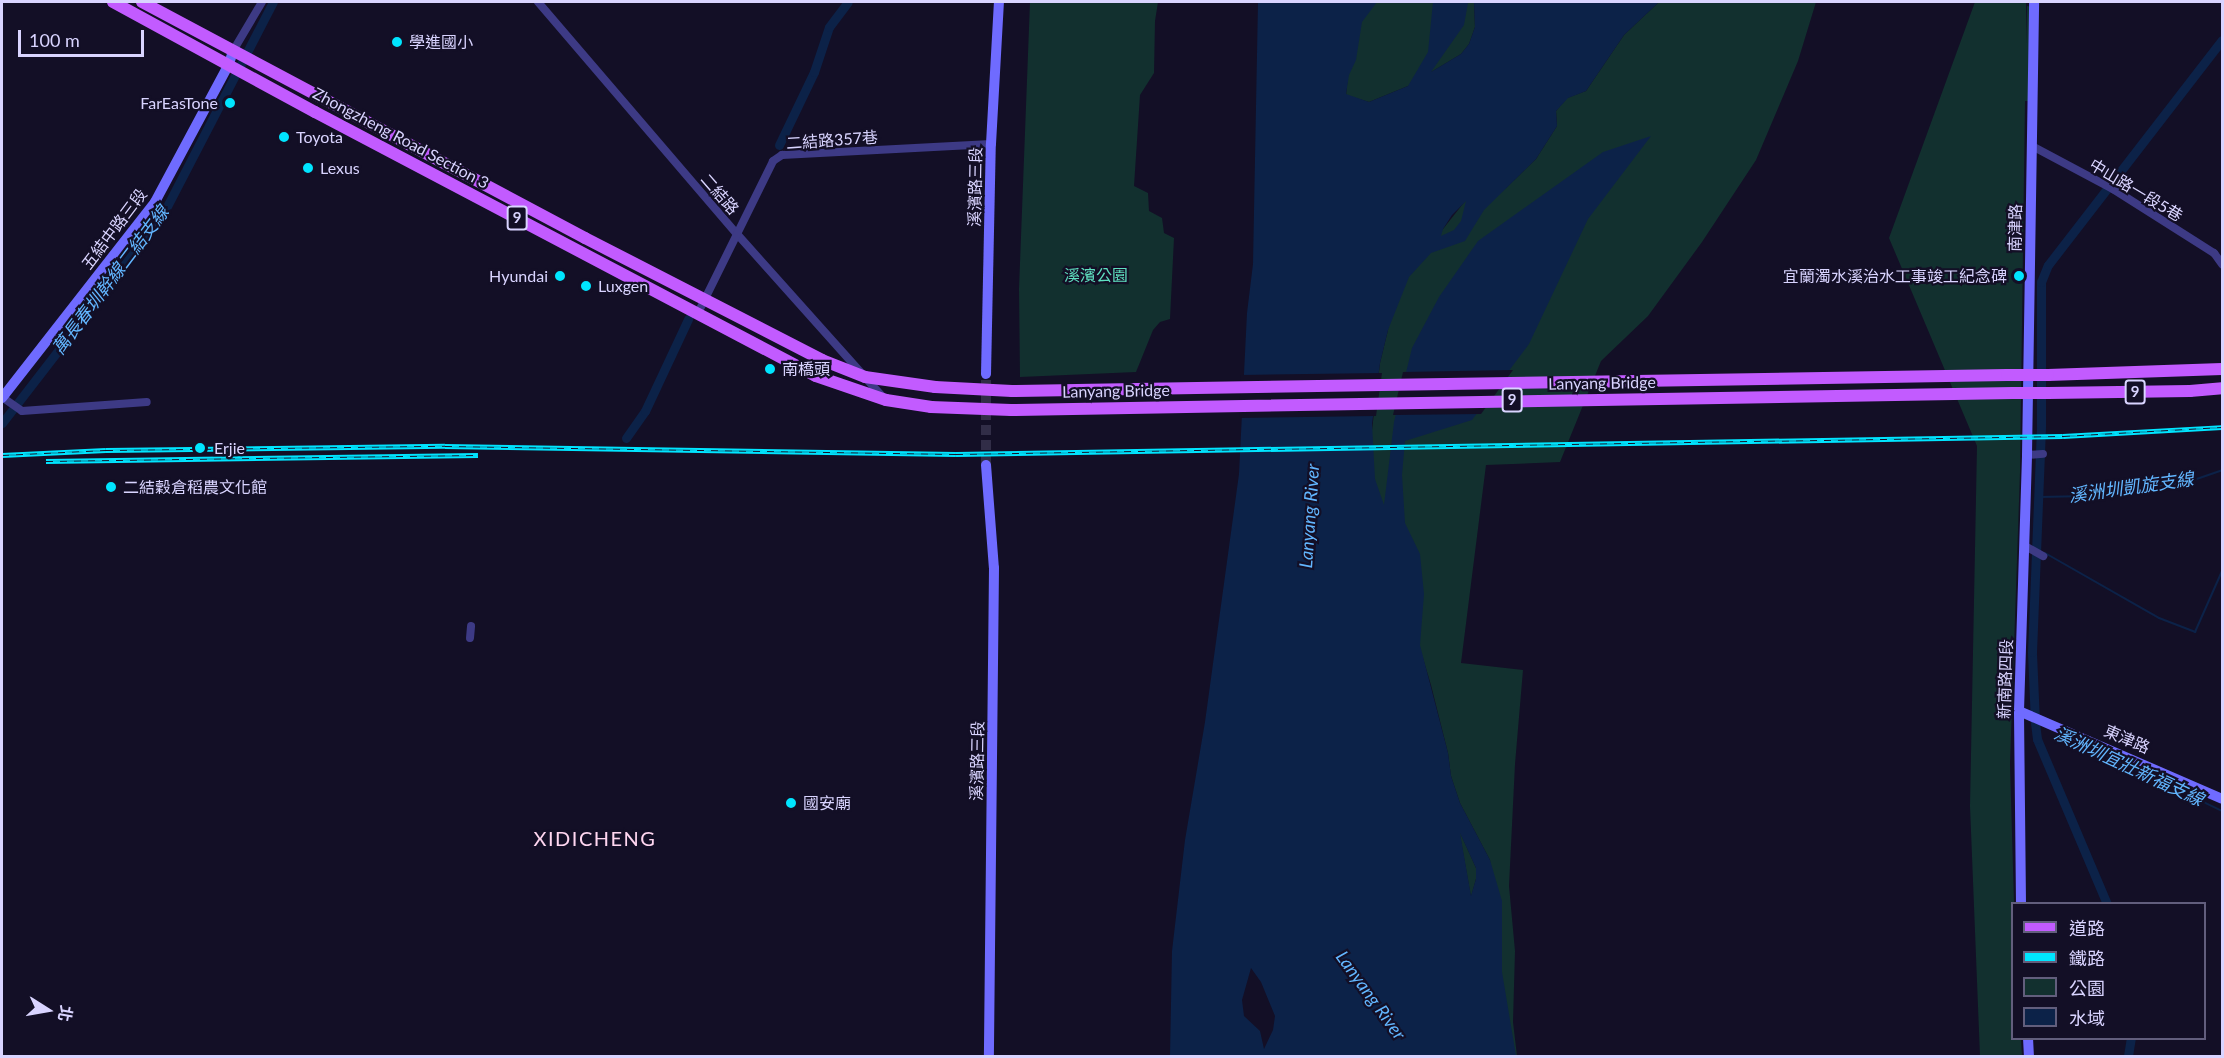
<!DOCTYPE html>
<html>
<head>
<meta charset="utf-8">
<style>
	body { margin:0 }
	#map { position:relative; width:2224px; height:1058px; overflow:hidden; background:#130f26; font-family:Lato,"Noto Sans TC",sans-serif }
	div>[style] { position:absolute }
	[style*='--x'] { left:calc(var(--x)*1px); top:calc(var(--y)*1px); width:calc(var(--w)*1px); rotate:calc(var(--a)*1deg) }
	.green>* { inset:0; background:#12302f }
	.water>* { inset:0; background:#0c2248 }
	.pier>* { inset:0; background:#130f26 }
	.stream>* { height:2px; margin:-1px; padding:0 1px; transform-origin:1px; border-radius:1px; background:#0c2248 }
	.canal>* { height:9px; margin:-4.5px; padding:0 4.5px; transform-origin:4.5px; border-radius:4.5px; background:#0c2248 }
	.secondary-tunnel>* { height:10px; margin-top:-5px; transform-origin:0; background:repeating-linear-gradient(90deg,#312d47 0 10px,transparent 0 15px) }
	.street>* { height:8px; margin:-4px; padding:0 4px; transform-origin:4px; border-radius:4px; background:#3d3a85 }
	.secondary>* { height:10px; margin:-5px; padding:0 5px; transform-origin:5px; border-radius:5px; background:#6f6bff }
	.primary>* { height:12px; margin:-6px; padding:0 6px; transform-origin:6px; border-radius:6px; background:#c25bff }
	.rail>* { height:4.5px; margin-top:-2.25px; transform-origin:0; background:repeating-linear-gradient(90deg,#130f26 0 7px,#00e5ff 0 14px); box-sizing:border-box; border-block:2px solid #00e5ff }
	.primary-bridge>* { height:12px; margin:-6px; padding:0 6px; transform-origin:6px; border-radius:6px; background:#c25bff }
	.dots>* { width:16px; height:16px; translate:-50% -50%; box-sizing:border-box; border:3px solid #130f26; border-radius:50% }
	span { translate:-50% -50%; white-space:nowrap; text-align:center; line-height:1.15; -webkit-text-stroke:4.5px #130f26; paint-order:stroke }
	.shield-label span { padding:2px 4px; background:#130f26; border:2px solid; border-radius:4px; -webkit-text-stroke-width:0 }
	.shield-label { font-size:15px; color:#d9d4ff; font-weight:700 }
	.poi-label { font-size:16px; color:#d9d4ff }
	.left { translate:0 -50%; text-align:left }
	.right { translate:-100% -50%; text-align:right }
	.street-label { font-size:16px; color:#d9d4ff }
	.park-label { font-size:16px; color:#5fe0c0 }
	.water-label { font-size:18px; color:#62b6ff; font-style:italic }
	.quarter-label { font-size:20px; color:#ffd6f0; letter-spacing:1.5px }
	.frame { position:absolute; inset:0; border:3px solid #d9d4ff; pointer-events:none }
	.legend { position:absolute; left:2011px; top:902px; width:195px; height:138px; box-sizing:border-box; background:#130f26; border:2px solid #625e7d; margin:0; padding:8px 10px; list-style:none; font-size:18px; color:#d9d4ff }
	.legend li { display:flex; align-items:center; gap:12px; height:30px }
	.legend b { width:30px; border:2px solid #625e7d }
	.north { position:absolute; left:18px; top:980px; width:60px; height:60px; -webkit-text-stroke:4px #130f26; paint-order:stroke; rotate:101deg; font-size:16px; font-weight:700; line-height:24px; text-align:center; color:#d9d4ff }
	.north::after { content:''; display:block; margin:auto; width:21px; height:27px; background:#d9d4ff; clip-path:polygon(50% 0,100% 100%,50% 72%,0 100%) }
	.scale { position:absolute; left:18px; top:30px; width:126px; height:27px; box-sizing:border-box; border:3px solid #d9d4ff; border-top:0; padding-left:8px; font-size:18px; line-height:21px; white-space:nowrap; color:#d9d4ff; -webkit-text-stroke:4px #130f26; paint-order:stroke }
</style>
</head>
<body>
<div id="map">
	<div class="green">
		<div style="clip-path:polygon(1030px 2px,1158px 2px,1155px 21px,1154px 73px,1140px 95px,1134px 186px,1148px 193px,1149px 211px,1162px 218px,1164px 233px,1174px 238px,1170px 319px,1160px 322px,1153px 330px,1136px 372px,1020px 377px,1019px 289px)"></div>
		<div style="clip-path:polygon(1368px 2px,1474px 2px,1475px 27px,1469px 44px,1461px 54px,1408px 86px,1369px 102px,1346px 95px,1350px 57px)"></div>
		<div style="clip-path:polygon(1659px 2px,1816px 2px,1798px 61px,1756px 160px,1702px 242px,1648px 316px,1601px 361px,1560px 462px,1486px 465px,1461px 663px,1523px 670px,1515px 764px,1509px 886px,1515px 951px,1513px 1022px,1517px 1056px,1513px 1056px,1501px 1029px,1490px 860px,1460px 803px,1451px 776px,1448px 753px,1431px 685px,1367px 472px,1380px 363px,1388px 330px,1394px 275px,1443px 229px,1466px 200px,1506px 188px,1536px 159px,1557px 126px,1556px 111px,1567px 98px,1586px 91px,1624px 35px)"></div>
		<div style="clip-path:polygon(1975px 2px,2026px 2px,2026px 44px,2027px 6px,2033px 7px,2030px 101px,2025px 101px,2020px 472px,2010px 764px,2014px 903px,2012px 1038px,2021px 1039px,2022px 1056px,1980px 1056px,1970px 806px,1977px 446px,1889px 238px)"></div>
		<div style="clip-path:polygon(1459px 830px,1476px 868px,1476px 879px,1471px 897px)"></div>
	</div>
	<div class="water">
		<div style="clip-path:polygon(evenodd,1258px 2px,1377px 2px,1362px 22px,1356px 60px,1349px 75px,1346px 94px,1369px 102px,1408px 86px,1428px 52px,1433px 2px,1468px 3px,1464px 25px,1431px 72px,1461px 54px,1469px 44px,1475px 27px,1474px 2px,1659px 2px,1624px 35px,1586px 91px,1568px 98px,1556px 111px,1557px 126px,1536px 159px,1484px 210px,1465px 241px,1431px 253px,1409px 277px,1388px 330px,1380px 363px,1372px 424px,1375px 479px,1384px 505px,1394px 422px,1412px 348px,1439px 297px,1478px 241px,1603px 152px,1651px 136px,1588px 219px,1529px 344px,1472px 420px,1405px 441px,1402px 475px,1405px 523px,1420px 554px,1424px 594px,1420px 645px,1448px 753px,1451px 776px,1460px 803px,1490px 860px,1502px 901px,1502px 972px,1516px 1056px,1170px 1056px,1172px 951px,1185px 840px,1205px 722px,1239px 474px,1247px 313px,1253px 264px,1258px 2px,1466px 201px,1461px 221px,1454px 230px,1441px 236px,1443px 229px,1452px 215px,1466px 201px,1258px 2px,1460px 833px,1476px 868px,1476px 879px,1471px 896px,1460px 833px,1258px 2px,1251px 968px,1261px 982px,1275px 1016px,1273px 1030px,1264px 1049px,1260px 1031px,1244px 1016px,1242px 1000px,1251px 968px)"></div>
	</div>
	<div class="pier">
		<div style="clip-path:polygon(1513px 370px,1481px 414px,1393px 415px,1403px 372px)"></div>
		<div style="clip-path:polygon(1382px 373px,1376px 416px,1239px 418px,1241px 375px)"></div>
	</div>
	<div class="stream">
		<div style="--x:2039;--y:497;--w:49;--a:-1.2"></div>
		<div style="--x:2088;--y:496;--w:101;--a:-8"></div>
		<div style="--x:2188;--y:482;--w:36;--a:-19"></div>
		<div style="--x:2045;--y:553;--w:131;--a:29.7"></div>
		<div style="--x:2159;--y:618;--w:39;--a:21"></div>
		<div style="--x:2195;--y:632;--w:67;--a:-66.1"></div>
		<div style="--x:2089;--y:747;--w:148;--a:25.7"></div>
	</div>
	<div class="canal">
		<div style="--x:779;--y:145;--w:81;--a:-64.4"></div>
		<div style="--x:814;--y:72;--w:47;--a:-71.6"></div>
		<div style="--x:829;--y:27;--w:31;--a:-53"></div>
		<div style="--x:2;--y:423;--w:262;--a:-52.3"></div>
		<div style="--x:162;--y:216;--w:241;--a:-62.6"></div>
		<div style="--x:626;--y:438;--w:33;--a:-55"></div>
		<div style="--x:645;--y:411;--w:102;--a:-64.9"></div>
		<div style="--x:2107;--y:904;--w:179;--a:-113"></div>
		<div style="--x:2037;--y:739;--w:17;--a:-97"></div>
		<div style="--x:2035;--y:722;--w:70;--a:-92.5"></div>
		<div style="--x:2032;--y:652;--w:226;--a:-87.7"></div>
		<div style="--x:2041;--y:426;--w:144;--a:-90"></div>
		<div style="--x:2041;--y:282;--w:18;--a:-68"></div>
		<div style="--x:2048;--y:265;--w:284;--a:-52.3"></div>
		<div style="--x:2128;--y:1056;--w:18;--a:-81"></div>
	</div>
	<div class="secondary-tunnel">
		<div style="--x:986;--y:465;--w:91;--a:-90"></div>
	</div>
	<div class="street">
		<div style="--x:538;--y:2;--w:306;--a:49.4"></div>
		<div style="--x:737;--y:234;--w:217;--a:48.2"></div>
		<div style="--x:233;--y:51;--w:57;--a:-59.4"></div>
		<div style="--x:2032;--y:146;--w:92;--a:28"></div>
		<div style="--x:2113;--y:189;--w:120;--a:32.4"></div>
		<div style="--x:2214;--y:253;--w:14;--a:54"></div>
		<div style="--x:698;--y:313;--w:169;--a:-63.7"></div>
		<div style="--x:773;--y:161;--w:11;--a:-34"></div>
		<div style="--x:782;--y:155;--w:209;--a:-3"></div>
		<div style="--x:2;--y:397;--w:24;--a:35"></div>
		<div style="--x:22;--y:411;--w:125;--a:-4.1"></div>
		<div style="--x:2027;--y:455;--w:16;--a:-4"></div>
		<div style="--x:2025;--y:546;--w:21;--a:29"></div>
		<div style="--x:470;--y:638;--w:12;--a:-85"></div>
	</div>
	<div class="secondary">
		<div style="--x:986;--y:374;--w:230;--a:-88.8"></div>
		<div style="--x:991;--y:144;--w:142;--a:-86.8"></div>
		<div style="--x:2;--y:398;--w:249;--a:-52"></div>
		<div style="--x:155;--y:202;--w:157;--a:-61.8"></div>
		<div style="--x:229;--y:64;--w:14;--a:-73"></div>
		<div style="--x:986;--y:465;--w:103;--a:85.6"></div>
		<div style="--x:994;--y:568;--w:488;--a:90.6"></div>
		<div style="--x:2019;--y:711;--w:221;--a:23.4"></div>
		<div style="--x:2021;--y:904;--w:193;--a:-90.6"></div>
		<div style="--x:2019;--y:711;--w:256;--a:-88.2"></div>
		<div style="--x:2027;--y:455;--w:453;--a:-89.1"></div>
		<div style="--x:2028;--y:1038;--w:18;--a:87"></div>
	</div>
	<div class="primary">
		<div style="--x:113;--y:2;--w:230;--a:28.6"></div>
		<div style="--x:315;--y:112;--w:566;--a:27.79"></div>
		<div style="--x:816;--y:376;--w:74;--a:18.9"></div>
		<div style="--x:886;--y:400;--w:46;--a:8.8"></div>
		<div style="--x:142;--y:2;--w:502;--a:28.05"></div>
		<div style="--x:585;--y:238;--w:267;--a:27.2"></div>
		<div style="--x:822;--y:360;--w:46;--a:21.6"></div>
		<div style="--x:865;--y:377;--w:71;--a:8.1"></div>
		<div style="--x:2048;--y:375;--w:174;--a:-2"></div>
		<div style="--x:1012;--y:391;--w:995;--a:-0.92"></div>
		<div style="--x:2048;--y:393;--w:142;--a:-0.8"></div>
		<div style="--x:2190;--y:391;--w:32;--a:-5"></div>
		<div style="--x:1011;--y:410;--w:1002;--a:-0.97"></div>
	</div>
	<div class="rail">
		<div style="--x:2;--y:455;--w:104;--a:-2.8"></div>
		<div style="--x:106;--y:450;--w:339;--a:-0.7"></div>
		<div style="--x:445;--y:446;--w:511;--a:0.9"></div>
		<div style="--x:956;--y:454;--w:1107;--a:-0.93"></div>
		<div style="--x:2063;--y:436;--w:159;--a:-3.2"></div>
		<div style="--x:46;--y:461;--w:432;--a:-0.8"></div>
	</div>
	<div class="primary-bridge">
		<div style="--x:2007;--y:375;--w:41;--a:0"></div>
		<div style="--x:935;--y:387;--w:77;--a:3"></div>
		<div style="--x:2013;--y:393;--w:35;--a:0"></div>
		<div style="--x:931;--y:407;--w:80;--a:2.1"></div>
	</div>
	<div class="dots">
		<div style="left:397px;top:42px;background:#00e5ff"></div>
		<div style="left:230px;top:103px;background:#00e5ff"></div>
		<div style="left:284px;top:137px;background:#00e5ff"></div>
		<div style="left:308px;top:168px;background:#00e5ff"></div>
		<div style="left:560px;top:276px;background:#00e5ff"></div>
		<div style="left:2019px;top:276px;background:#00e5ff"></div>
		<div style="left:586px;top:286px;background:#00e5ff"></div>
		<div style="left:770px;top:369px;background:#00e5ff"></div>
		<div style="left:200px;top:448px;background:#00e5ff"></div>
		<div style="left:111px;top:487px;background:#00e5ff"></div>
		<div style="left:791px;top:803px;background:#00e5ff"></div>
	</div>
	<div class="shield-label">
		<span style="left:517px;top:218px">9</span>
		<span style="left:2135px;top:392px">9</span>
		<span style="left:1512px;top:400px">9</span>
	</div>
	<div class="poi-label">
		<span class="left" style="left:409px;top:42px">學進國小</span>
		<span class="right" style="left:218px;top:103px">FarEasTone</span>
		<span class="left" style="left:296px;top:137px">Toyota</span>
		<span class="left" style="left:320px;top:168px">Lexus</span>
		<span class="right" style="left:548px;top:276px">Hyundai</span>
		<span class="right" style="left:2007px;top:276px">宜蘭濁水溪治水工事竣工紀念碑</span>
		<span class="left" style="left:598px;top:286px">Luxgen</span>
		<span class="left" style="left:782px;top:369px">南橋頭</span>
		<span class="left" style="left:214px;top:448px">Erjie</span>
		<span class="left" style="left:123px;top:487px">二結穀倉稻農文化館</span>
		<span class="left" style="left:803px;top:803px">國安廟</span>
	</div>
	<div class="street-label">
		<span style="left:401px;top:138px;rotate:28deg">Zhongzheng Road Section 3</span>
		<span style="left:832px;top:140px;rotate:-4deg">二結路357巷</span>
		<span style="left:975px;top:187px;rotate:-89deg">溪濱路三段</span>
		<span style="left:2136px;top:190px;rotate:31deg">中山路一段5巷</span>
		<span style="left:720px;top:194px;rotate:49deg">二結路</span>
		<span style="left:2015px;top:228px;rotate:-89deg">南津路</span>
		<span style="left:114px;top:229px;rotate:-53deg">五結中路三段</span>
		<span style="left:1602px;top:383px;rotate:-1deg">Lanyang Bridge</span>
		<span style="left:1116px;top:391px;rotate:-1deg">Lanyang Bridge</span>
		<span style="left:2005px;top:679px;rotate:-88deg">新南路四段</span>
		<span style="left:2127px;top:739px;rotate:23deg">東津路</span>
		<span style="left:977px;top:761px;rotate:-89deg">溪濱路三段</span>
	</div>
	<div class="park-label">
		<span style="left:1096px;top:275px">溪濱公園</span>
	</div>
	<div class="water-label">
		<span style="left:110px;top:280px;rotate:-53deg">萬長春圳幹線二結支線</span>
		<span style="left:2131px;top:487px;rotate:-8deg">溪洲圳凱旋支線</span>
		<span style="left:1309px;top:516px;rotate:-86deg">Lanyang River</span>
		<span style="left:2129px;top:766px;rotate:25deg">溪洲圳宜壯新福支線</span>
		<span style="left:1371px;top:995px;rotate:54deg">Lanyang River</span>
	</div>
	<div class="quarter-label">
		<span style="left:595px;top:838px">XIDICHENG</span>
	</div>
	<div class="frame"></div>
	<ul class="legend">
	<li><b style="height:8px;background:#c25bff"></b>道路</li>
	<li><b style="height:8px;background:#00e5ff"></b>鐵路</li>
	<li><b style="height:16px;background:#12302f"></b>公園</li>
	<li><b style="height:16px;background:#0c2248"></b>水域</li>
	</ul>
	<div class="north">北</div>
	<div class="scale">100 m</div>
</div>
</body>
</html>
